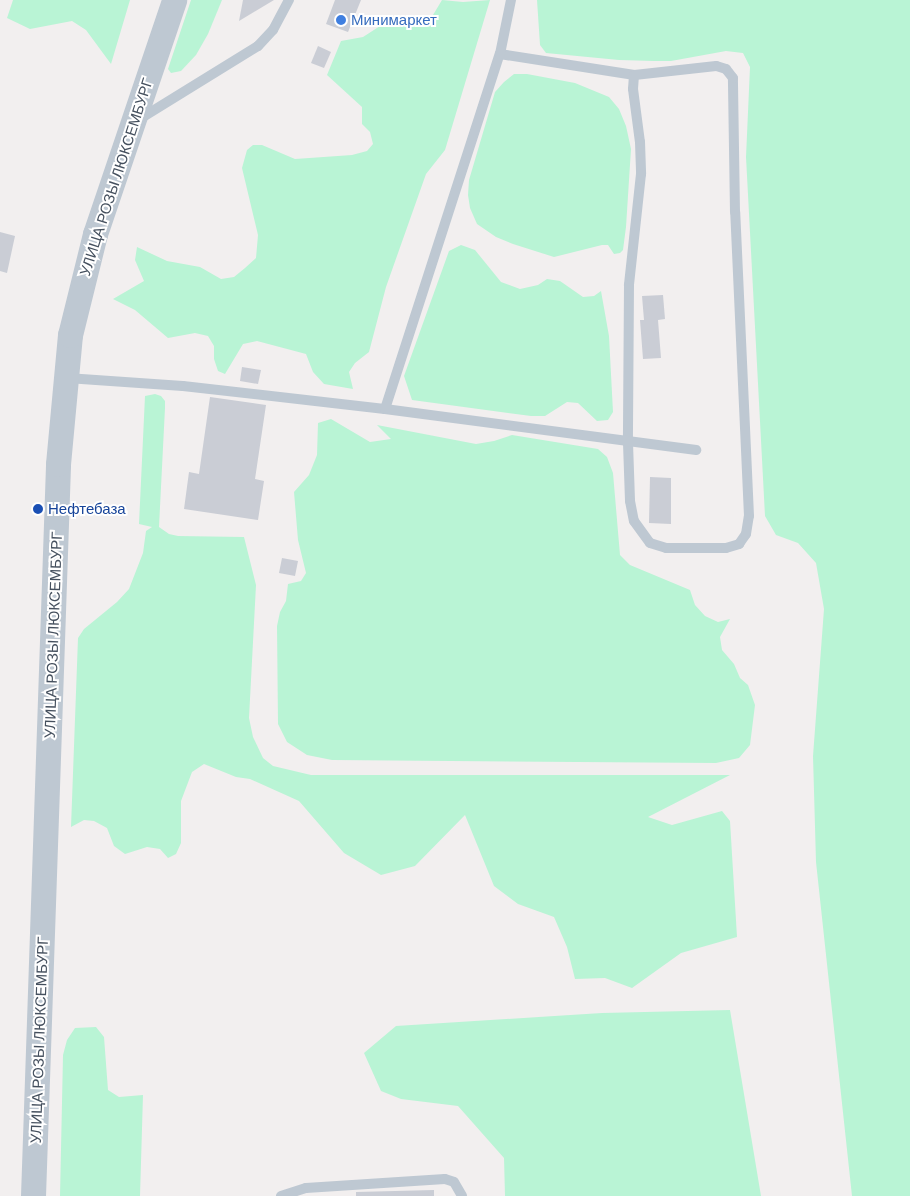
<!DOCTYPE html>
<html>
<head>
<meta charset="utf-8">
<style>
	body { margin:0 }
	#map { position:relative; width:910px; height:1196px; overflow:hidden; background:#f2efef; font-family:Arial,sans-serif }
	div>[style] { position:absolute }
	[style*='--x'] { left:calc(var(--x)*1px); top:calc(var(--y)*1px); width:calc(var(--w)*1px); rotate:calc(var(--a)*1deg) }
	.green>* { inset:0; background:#b9f4d5 }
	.building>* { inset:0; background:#cacdd5 }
	.service>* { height:10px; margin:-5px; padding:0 5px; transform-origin:5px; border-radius:5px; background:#bec8d2 }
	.tertiary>* { height:25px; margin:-12.5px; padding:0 12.5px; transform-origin:12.5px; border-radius:12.5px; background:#bec8d2 }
	.dots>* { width:14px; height:14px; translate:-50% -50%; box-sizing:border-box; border:2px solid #fff; border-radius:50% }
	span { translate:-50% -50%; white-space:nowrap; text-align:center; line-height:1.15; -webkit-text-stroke:4px #fff; paint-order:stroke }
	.shop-label { font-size:15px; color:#366cbe }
	.left { translate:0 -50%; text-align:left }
	.street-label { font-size:15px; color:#45505e }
	.transit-label { font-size:15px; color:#164399 }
</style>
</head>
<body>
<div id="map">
	<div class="green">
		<div style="clip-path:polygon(13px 0,130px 0,111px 64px,86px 30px,72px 21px,30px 29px,7px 18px)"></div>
		<div style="clip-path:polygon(191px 0,222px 0,208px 34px,196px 55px,181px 71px,171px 73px,168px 69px)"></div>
		<div style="clip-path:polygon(442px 0,463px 2px,490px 0,445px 150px,426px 174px,386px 287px,369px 352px,355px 363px,349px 372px,353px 389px,324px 384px,313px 372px,306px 354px,257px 341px,243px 344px,225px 374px,218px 371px,214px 359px,214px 346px,208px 336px,195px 333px,168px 338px,135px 310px,113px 299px,144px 281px,135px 260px,137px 247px,167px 261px,200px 267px,221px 279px,234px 277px,245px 268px,256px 258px,258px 235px,242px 168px,247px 150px,253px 145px,262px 145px,295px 159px,352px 155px,367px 151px,373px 144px,370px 132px,362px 124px,362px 107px,327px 75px,341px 41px,363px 37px,391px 19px,414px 23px,430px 20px)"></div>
		<div style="clip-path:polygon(537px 0,910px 0,910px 1196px,852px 1196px,816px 862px,813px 756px,824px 609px,816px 563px,798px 543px,776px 535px,765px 516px,746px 157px,750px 67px,743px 53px,726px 51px,671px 61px,654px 61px,619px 60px,546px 53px,540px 45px)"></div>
		<div style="clip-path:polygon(514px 74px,527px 74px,575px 83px,609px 97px,619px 109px,626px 126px,631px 149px,626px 227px,623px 250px,620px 253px,614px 254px,608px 245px,602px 245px,554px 257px,513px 244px,496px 237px,477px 224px,470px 208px,468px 195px,469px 180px,495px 92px,504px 82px)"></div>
		<div style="clip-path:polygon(461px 245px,475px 250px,501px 282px,520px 289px,538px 285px,547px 279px,560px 281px,583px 297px,594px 296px,601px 291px,609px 336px,613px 412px,608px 420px,597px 421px,578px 403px,567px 402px,545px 416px,531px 416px,412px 400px,404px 376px,449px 251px)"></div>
		<div style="clip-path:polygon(155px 394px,161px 396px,165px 401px,165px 408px,159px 527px,169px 534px,178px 536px,244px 537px,256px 585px,249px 718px,253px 737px,263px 758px,273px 766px,311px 775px,730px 775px,648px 817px,672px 825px,722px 811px,730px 821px,737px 937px,681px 953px,632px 988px,605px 978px,575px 979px,567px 947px,554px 917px,518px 904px,494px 886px,465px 815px,415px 866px,381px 875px,344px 853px,299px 801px,250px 779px,236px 777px,204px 764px,192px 772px,181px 801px,181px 843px,176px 854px,168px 858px,160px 849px,147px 847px,125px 854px,114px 846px,107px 828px,94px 821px,84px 820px,71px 827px,78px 638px,84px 629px,117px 602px,129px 589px,143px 553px,146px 531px,152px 527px,139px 524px,145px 396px)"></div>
		<div style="clip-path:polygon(331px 419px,370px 442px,391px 439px,377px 425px,476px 444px,494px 441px,512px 435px,598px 449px,607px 457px,613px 473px,620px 555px,630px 565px,690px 590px,695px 605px,705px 616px,718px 622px,730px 619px,720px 637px,722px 650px,734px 664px,740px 678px,748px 685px,755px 705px,750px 745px,739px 758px,716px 763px,332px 760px,307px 755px,287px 742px,278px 724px,277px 626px,280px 612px,286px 601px,288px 584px,301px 581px,306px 573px,298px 540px,294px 492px,309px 475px,317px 455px,318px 423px)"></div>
		<div style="clip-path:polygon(730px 1010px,761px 1196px,505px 1196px,504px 1158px,458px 1106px,401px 1099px,381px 1091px,364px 1053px,396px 1026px,602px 1013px)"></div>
		<div style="clip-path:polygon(96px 1027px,104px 1037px,108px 1090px,119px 1097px,143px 1095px,140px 1196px,60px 1196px,63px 1055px,67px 1040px,75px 1028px)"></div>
	</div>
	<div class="building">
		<div style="clip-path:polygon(243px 0,274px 0,239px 21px)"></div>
		<div style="clip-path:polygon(335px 0,361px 0,348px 32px,326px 24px)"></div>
		<div style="clip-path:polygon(318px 46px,331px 52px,324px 68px,311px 63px)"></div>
		<div style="clip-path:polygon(0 232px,15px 236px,7px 273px,0 271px)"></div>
		<div style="clip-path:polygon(663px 295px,665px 319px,658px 320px,661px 358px,643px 359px,640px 320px,644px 320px,642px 296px)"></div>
		<div style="clip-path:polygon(242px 367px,261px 370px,258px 384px,240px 381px)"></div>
		<div style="clip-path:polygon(210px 397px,266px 405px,255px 479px,264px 481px,258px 520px,184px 509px,189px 472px,199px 474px)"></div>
		<div style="clip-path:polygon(650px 477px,671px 478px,671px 524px,649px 523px)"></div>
		<div style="clip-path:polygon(282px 558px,298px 561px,295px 576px,279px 573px)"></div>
		<div style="clip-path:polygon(434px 1190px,434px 1196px,356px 1196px,356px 1192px)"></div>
	</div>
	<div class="service">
		<div style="--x:500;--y:54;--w:136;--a:8.9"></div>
		<div style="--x:634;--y:75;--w:14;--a:94"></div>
		<div style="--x:633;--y:89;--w:53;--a:82.5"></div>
		<div style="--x:640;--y:142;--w:32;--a:88"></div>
		<div style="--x:641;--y:174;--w:112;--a:96.2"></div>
		<div style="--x:629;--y:285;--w:158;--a:90.4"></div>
		<div style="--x:628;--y:443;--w:58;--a:88"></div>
		<div style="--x:630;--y:501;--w:20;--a:79"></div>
		<div style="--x:634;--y:521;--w:27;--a:54"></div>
		<div style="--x:650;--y:543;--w:17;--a:17"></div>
		<div style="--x:666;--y:548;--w:60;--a:0"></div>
		<div style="--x:726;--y:548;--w:14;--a:-17"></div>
		<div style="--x:739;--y:544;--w:12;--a:-55"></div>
		<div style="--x:746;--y:534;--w:18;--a:-81"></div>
		<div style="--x:749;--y:516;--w:304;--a:-92.6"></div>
		<div style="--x:735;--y:212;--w:134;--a:-90.9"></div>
		<div style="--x:733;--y:78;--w:11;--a:-128"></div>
		<div style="--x:726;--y:69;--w:10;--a:-163"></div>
		<div style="--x:716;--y:66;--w:82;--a:173.7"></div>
		<div style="--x:138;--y:120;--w:141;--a:-31.7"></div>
		<div style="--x:258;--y:46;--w:22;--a:-47"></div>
		<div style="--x:273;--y:30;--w:34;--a:-62"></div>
		<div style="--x:67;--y:378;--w:116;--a:3.9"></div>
		<div style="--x:183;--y:386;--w:203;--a:6.5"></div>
		<div style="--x:385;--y:409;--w:314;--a:7.5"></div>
		<div style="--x:385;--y:409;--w:373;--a:-72.1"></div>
		<div style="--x:500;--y:54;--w:55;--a:-78.5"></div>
		<div style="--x:281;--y:1196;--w:26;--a:-18"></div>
		<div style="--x:306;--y:1188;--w:139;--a:-3.7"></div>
		<div style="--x:445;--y:1179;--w:9;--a:18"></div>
		<div style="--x:454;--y:1182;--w:16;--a:60"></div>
	</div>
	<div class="tertiary">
		<div style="--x:33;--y:1196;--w:732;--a:-88.04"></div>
		<div style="--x:58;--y:464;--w:130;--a:-84.7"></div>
		<div style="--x:70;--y:335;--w:104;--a:-76.1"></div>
		<div style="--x:95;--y:234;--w:247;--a:-71.3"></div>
	</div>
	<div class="dots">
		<div style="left:341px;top:20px;background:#3f7fe0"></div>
		<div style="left:38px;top:509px;background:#1a4fb4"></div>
	</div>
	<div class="shop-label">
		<span class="left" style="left:351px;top:20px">Минимаркет</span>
	</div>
	<div class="street-label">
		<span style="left:116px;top:177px;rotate:-72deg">УЛИЦА РОЗЫ ЛЮКСЕМБУРГ</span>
		<span style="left:53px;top:635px;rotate:-88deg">УЛИЦА РОЗЫ ЛЮКСЕМБУРГ</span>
		<span style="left:39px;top:1040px;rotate:-88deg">УЛИЦА РОЗЫ ЛЮКСЕМБУРГ</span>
	</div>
	<div class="transit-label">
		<span class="left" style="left:48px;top:509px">Нефтебаза</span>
	</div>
</div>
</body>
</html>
